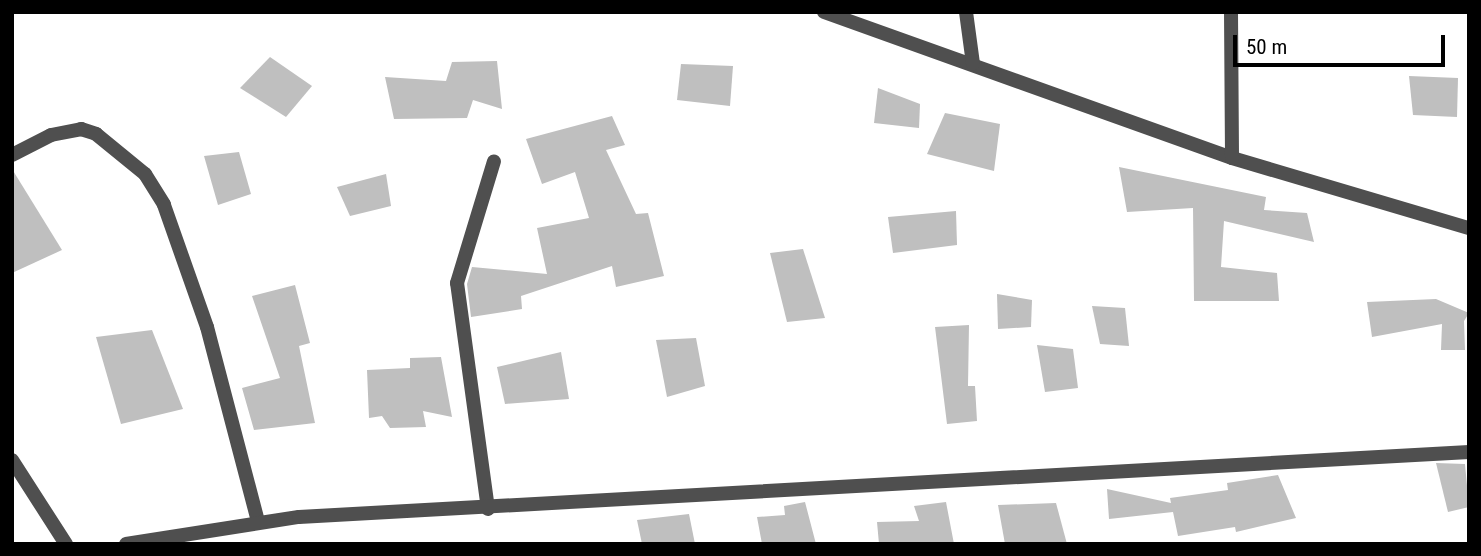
<!DOCTYPE html>
<html>
<head>
<meta charset="utf-8">
<style>
	body { margin:0 }
	#map { position:relative; width:1481px; height:556px; overflow:hidden; background:#fff; font-family:"Roboto Condensed",sans-serif }
	div>[style] { position:absolute }
	[style*='--x'] { left:calc(var(--x)*1px); top:calc(var(--y)*1px); width:calc(var(--w)*1px); rotate:calc(var(--a)*1deg) }
	.building>* { inset:0; background:#bfbfbf }
	.street>* { height:14px; margin:-7px; padding:0 7px; transform-origin:7px; border-radius:7px; background:#4f4f4f }
	span { translate:-50% -50%; white-space:nowrap; text-align:center; line-height:1.15; -webkit-text-stroke:6px #fff; paint-order:stroke }
	.frame { position:absolute; inset:0; border:14px solid #000; pointer-events:none }
	.scale { position:absolute; left:1233px; top:35px; width:212px; height:32px; box-sizing:border-box; border:4px solid #000; border-top:0; padding-left:9px; font-size:21px; line-height:24px; white-space:nowrap; color:#000; -webkit-text-stroke:5px #fff; paint-order:stroke }
</style>
</head>
<body>
<div id="map">
	<div class="building">
		<div style="clip-path:polygon(270px 57px,312px 86px,286px 117px,240px 88px)"></div>
		<div style="clip-path:polygon(497px 61px,502px 109px,473px 100px,467px 118px,394px 119px,385px 77px,446px 81px,452px 62px)"></div>
		<div style="clip-path:polygon(681px 64px,733px 66px,730px 106px,677px 100px)"></div>
		<div style="clip-path:polygon(1409px 76px,1458px 78px,1457px 117px,1413px 115px)"></div>
		<div style="clip-path:polygon(878px 88px,920px 104px,919px 128px,874px 123px)"></div>
		<div style="clip-path:polygon(945px 113px,1000px 124px,994px 171px,927px 154px)"></div>
		<div style="clip-path:polygon(612px 116px,625px 145px,606px 150px,636px 214px,648px 213px,664px 276px,616px 287px,612px 266px,521px 296px,522px 309px,471px 317px,467px 284px,472px 267px,547px 274px,537px 228px,589px 218px,575px 172px,542px 184px,526px 139px)"></div>
		<div style="clip-path:polygon(239px 152px,251px 194px,218px 205px,204px 156px)"></div>
		<div style="clip-path:polygon(1119px 167px,1266px 197px,1264px 210px,1307px 213px,1314px 242px,1224px 221px,1221px 267px,1277px 273px,1279px 301px,1194px 301px,1193px 208px,1127px 212px)"></div>
		<div style="clip-path:polygon(12px 169px,62px 250px,12px 273px)"></div>
		<div style="clip-path:polygon(386px 174px,391px 206px,350px 216px,337px 187px)"></div>
		<div style="clip-path:polygon(956px 211px,957px 245px,893px 253px,888px 217px)"></div>
		<div style="clip-path:polygon(803px 249px,825px 318px,787px 322px,770px 253px)"></div>
		<div style="clip-path:polygon(295px 285px,310px 343px,299px 346px,315px 423px,254px 430px,242px 388px,280px 378px,252px 296px)"></div>
		<div style="clip-path:polygon(997px 294px,1032px 300px,1031px 327px,998px 329px)"></div>
		<div style="clip-path:polygon(1436px 299px,1469px 313px,1464px 321px,1465px 350px,1441px 350px,1442px 324px,1372px 337px,1367px 302px)"></div>
		<div style="clip-path:polygon(1092px 306px,1125px 308px,1129px 346px,1100px 344px)"></div>
		<div style="clip-path:polygon(969px 325px,968px 386px,975px 386px,977px 421px,947px 424px,935px 327px)"></div>
		<div style="clip-path:polygon(152px 330px,183px 409px,121px 424px,96px 337px)"></div>
		<div style="clip-path:polygon(696px 338px,705px 386px,667px 397px,656px 340px)"></div>
		<div style="clip-path:polygon(1037px 345px,1073px 349px,1078px 388px,1045px 392px)"></div>
		<div style="clip-path:polygon(561px 352px,569px 399px,505px 404px,497px 367px)"></div>
		<div style="clip-path:polygon(441px 357px,452px 417px,423px 411px,426px 427px,390px 428px,382px 416px,369px 418px,367px 370px,410px 368px,410px 358px)"></div>
		<div style="clip-path:polygon(1436px 463px,1465px 464px,1469px 507px,1448px 512px)"></div>
		<div style="clip-path:polygon(1278px 475px,1296px 518px,1236px 532px,1235px 527px,1178px 536px,1173px 512px,1109px 519px,1107px 489px,1171px 503px,1170px 498px,1228px 490px,1227px 483px)"></div>
		<div style="clip-path:polygon(805px 502px,816px 544px,762px 544px,757px 517px,785px 515px,784px 506px)"></div>
		<div style="clip-path:polygon(946px 502px,954px 544px,879px 544px,877px 522px,919px 521px,914px 506px)"></div>
		<div style="clip-path:polygon(1056px 503px,1067px 544px,1005px 544px,998px 505px)"></div>
		<div style="clip-path:polygon(689px 514px,695px 544px,642px 544px,637px 520px)"></div>
	</div>
	<div class="street">
		<div style="--x:824;--y:12;--w:433;--a:19.7"></div>
		<div style="--x:1232;--y:158;--w:247;--a:16.5"></div>
		<div style="--x:966;--y:12;--w:52;--a:82.3"></div>
		<div style="--x:1231;--y:12;--w:146;--a:89.6"></div>
		<div style="--x:12;--y:155;--w:44;--a:-27.1"></div>
		<div style="--x:51;--y:135;--w:31;--a:-11"></div>
		<div style="--x:81;--y:129;--w:16;--a:18"></div>
		<div style="--x:96;--y:134;--w:63;--a:39.2"></div>
		<div style="--x:145;--y:174;--w:36;--a:58"></div>
		<div style="--x:164;--y:205;--w:129;--a:70.6"></div>
		<div style="--x:207;--y:327;--w:201;--a:75.3"></div>
		<div style="--x:12;--y:460;--w:100;--a:57.3"></div>
		<div style="--x:488;--y:509;--w:228;--a:-97.8"></div>
		<div style="--x:457;--y:283;--w:127;--a:-73.1"></div>
		<div style="--x:126;--y:544;--w:175;--a:-8.9"></div>
		<div style="--x:299;--y:517;--w:1172;--a:-3.18"></div>
	</div>
	<div class="frame"></div>
	<div class="scale">50 m</div>
</div>
</body>
</html>
